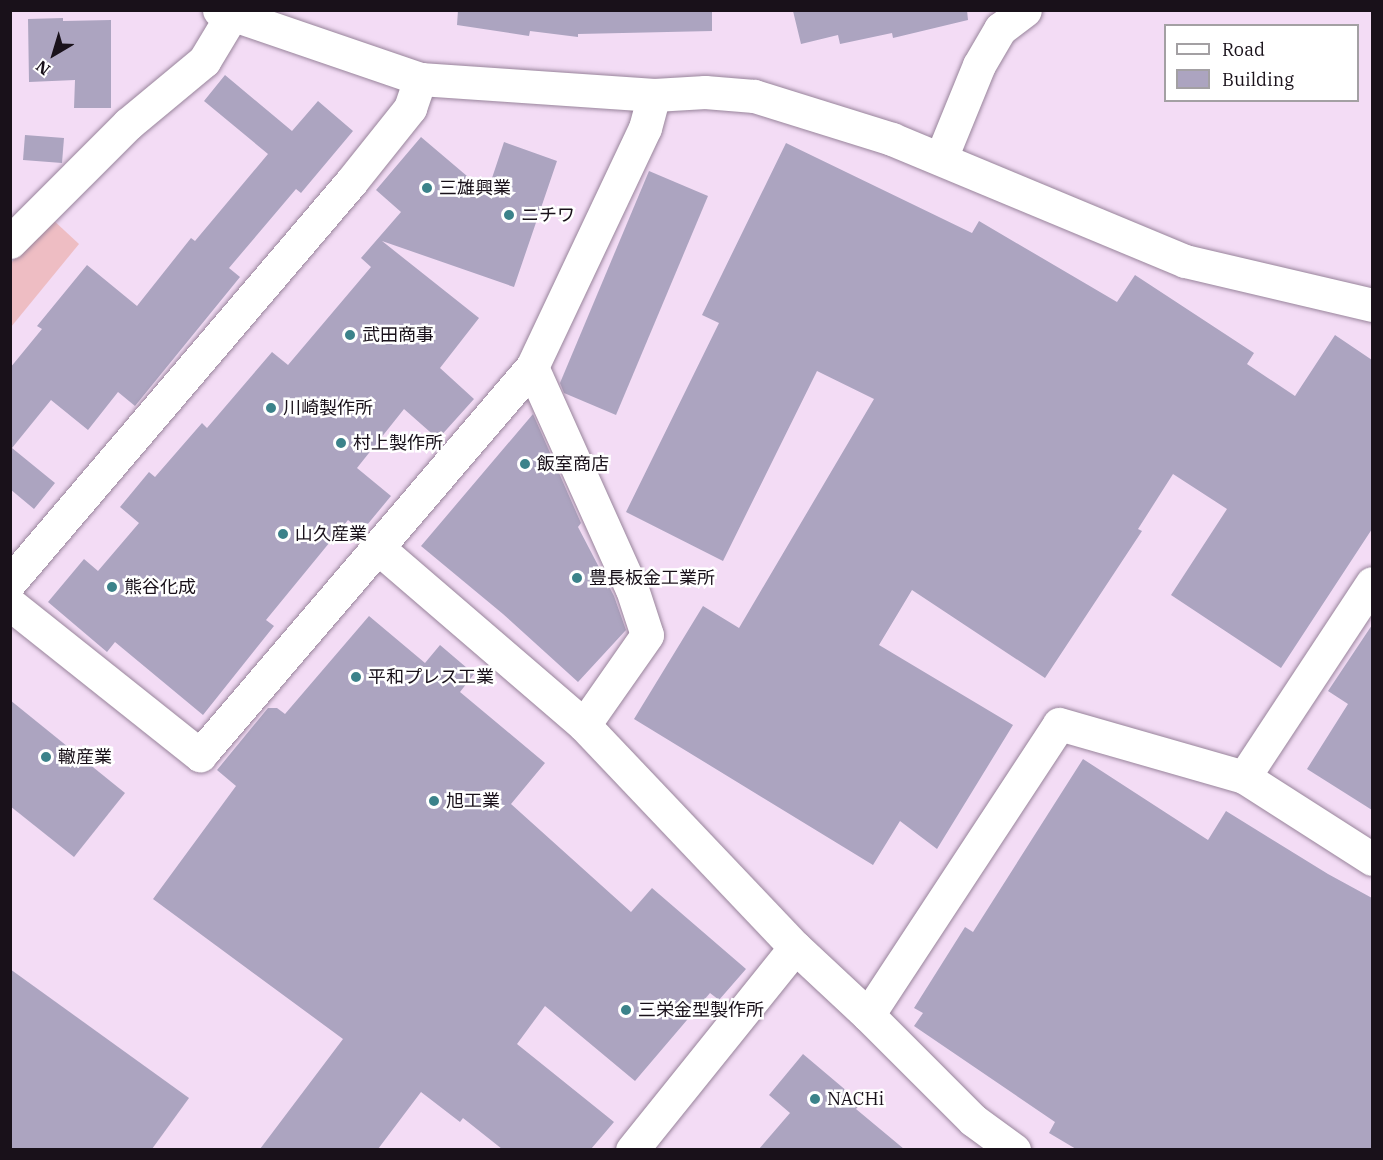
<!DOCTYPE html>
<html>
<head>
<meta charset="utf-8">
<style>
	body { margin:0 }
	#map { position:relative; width:1383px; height:1160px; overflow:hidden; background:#f3dcf5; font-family:"IBM Plex Serif","Noto Sans JP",serif }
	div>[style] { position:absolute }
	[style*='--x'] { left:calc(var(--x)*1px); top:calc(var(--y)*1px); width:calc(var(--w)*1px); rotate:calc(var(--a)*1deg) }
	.green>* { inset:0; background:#eebdc3 }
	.building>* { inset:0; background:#aca4c0 }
	.roads { filter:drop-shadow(0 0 2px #98849b) drop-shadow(0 0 2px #98849b) }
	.minor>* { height:33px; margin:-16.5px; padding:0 16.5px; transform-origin:16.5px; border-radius:16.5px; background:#fff }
	.tertiary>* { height:33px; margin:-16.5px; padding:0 16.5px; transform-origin:16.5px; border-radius:16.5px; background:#fff }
	.dots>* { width:16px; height:16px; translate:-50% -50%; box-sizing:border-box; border:3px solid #fff; border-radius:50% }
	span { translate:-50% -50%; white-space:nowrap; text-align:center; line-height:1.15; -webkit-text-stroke:5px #fff; paint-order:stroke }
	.poi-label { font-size:18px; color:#19111a }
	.left { translate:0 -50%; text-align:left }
	.frame { position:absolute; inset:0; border:12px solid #19111a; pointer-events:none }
	.legend { position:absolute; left:1164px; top:24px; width:195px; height:78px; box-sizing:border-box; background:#fff; border:2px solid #a3a0a3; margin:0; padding:8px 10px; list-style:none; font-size:18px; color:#19111a }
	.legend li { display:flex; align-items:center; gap:12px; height:30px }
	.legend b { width:30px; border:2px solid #a3a0a3 }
	.north { position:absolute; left:24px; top:24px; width:60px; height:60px; -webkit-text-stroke:4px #fff; paint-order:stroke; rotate:218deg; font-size:16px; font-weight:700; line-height:24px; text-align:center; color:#19111a }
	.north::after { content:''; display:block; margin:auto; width:21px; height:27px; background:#19111a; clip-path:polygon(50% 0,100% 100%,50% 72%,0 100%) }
</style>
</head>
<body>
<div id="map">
	<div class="green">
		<div style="clip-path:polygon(51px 218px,79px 244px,11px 327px,11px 263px)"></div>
	</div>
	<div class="building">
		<div style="clip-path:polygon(458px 10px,712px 10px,712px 31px,578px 34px,578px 37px,530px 31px,529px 36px,457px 25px)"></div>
		<div style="clip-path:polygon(967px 10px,968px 20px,893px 38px,892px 33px,840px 44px,838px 35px,801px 44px,793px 11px)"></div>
		<div style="clip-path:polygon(63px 18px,63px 21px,111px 20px,111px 108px,74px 108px,75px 80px,29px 82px,28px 19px)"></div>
		<div style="clip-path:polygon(225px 75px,292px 131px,318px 101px,353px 131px,301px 193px,296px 189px,229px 268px,240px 277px,135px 406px,118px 392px,88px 430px,51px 400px,12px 448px,55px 483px,34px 509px,10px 489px,10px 368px,42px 329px,37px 326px,87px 265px,137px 306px,191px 238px,195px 241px,268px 154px,204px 101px)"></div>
		<div style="clip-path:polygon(25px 135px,64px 138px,62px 163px,23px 160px)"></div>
		<div style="clip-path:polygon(421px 137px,487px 193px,504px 142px,557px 161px,514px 287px,382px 241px,479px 318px,440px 368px,474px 399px,438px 439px,404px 409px,357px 468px,391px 496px,362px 531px,348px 520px,266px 620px,274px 626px,203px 715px,115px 642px,107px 652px,48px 602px,84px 559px,98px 571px,139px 523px,120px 507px,149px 472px,155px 477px,202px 423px,207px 428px,272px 352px,288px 365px,371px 267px,361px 258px,401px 212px,376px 190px)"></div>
		<div style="clip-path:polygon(786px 143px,972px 233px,979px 221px,1117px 302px,1135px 275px,1254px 353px,1247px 364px,1295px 396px,1335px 335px,1372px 360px,1372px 529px,1281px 668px,1171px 595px,1227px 509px,1173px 474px,1138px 529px,1142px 531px,1045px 678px,912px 590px,879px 645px,1013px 725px,937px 849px,900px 821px,873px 865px,634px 719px,703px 606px,739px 628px,874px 399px,817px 371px,723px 561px,626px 512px,719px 323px,702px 315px)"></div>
		<div style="clip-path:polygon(649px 171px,708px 196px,616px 415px,564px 393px,560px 383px)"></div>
		<div style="clip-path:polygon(533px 414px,581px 523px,578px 527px,614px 596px,626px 630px,578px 682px,503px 614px,421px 546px)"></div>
		<div style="clip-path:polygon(369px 616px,425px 663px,440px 645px,474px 674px,460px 692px,545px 763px,511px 804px,631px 912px,652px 888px,746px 969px,719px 1000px,710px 993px,635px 1081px,545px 1006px,517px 1044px,614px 1122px,591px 1149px,502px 1149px,463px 1118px,460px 1122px,421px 1092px,378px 1149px,260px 1149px,343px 1039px,153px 899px,236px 786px,217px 770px,268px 708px,277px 708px,285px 714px)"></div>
		<div style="clip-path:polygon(1372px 625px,1372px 810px,1307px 769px,1348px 704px,1328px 691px)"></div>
		<div style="clip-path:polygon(10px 700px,125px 793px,74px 857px,10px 806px)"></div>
		<div style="clip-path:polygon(1083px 759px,1208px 840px,1226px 811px,1328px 874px,1372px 898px,1372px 1149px,1076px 1149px,1049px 1133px,1055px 1122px,914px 1026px,923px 1013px,914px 1008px,965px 927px,973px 932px)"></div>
		<div style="clip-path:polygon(10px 969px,189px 1098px,152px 1149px,10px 1149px)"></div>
		<div style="clip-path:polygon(803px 1054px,861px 1103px,856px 1109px,904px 1149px,759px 1149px,790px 1113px,769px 1095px)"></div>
	</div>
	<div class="roads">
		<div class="minor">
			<div style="--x:10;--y:242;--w:167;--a:-45"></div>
			<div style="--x:128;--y:124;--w:99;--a:-39.7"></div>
			<div style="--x:204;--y:61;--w:52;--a:-59"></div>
			<div style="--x:532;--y:367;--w:243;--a:65.8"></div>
			<div style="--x:632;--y:589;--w:48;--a:71.9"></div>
			<div style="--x:647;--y:635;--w:110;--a:125"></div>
			<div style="--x:377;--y:547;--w:273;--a:40.7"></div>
			<div style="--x:584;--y:725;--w:306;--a:46.5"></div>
			<div style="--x:795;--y:947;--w:100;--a:43"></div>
			<div style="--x:868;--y:1015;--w:148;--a:45"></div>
			<div style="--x:973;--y:1120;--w:51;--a:36.2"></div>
			<div style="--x:10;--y:582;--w:526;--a:-49.55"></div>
			<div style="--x:351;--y:182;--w:95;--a:-51.4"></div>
			<div style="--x:410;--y:108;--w:31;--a:-71"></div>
			<div style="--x:10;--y:604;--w:243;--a:38.5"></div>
			<div style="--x:200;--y:755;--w:511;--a:-49.45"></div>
			<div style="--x:532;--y:367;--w:264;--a:-64.7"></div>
			<div style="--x:645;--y:128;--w:34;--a:-75"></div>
			<div style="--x:1244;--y:777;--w:232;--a:-56.6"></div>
			<div style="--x:868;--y:1015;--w:348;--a:-56.7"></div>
			<div style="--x:1059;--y:724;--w:192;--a:16"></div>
			<div style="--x:1244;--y:777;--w:152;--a:32.6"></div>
			<div style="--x:632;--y:1150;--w:260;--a:-51.2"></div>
		</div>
		<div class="tertiary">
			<div style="--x:219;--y:10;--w:213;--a:18.9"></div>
			<div style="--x:420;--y:79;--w:235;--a:3.9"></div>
			<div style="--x:654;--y:95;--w:51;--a:-3.4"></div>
			<div style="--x:705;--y:92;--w:49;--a:4.7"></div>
			<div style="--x:754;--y:96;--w:145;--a:17.3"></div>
			<div style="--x:892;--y:139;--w:317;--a:22.6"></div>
			<div style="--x:1185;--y:261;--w:192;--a:13.2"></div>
			<div style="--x:941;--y:158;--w:100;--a:-67.8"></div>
			<div style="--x:979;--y:65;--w:42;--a:-59.7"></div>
			<div style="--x:1000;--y:29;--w:31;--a:-37"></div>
		</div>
	</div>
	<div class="dots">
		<div style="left:427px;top:188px;background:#3b828a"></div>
		<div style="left:509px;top:215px;background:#3b828a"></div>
		<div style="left:350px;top:335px;background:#3b828a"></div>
		<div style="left:271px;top:408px;background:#3b828a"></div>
		<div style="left:341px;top:443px;background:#3b828a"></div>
		<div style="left:525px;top:464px;background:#3b828a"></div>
		<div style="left:283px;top:534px;background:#3b828a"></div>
		<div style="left:577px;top:578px;background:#3b828a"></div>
		<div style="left:112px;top:587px;background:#3b828a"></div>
		<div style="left:356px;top:677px;background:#3b828a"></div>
		<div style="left:46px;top:757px;background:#3b828a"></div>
		<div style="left:434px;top:801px;background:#3b828a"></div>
		<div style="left:626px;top:1010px;background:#3b828a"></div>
		<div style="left:815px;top:1099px;background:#3b828a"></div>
	</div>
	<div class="poi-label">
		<span class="left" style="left:439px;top:188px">三雄興業</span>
		<span class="left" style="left:521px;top:215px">ニチワ</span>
		<span class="left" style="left:362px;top:335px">武田商事</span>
		<span class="left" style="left:283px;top:408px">川崎製作所</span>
		<span class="left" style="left:353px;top:443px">村上製作所</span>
		<span class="left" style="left:537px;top:464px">飯室商店</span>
		<span class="left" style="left:295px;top:534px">山久産業</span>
		<span class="left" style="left:589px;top:578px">豊長板金工業所</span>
		<span class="left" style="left:124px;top:587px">熊谷化成</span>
		<span class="left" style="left:368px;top:677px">平和プレス工業</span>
		<span class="left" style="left:58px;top:757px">轍産業</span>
		<span class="left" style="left:446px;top:801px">旭工業</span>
		<span class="left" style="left:638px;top:1010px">三栄金型製作所</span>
		<span class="left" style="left:827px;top:1099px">NACHi</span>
	</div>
	<div class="frame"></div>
	<ul class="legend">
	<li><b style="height:8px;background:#fff"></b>Road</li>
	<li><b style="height:16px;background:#aca4c0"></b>Building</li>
	</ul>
	<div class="north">N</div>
</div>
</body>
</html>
